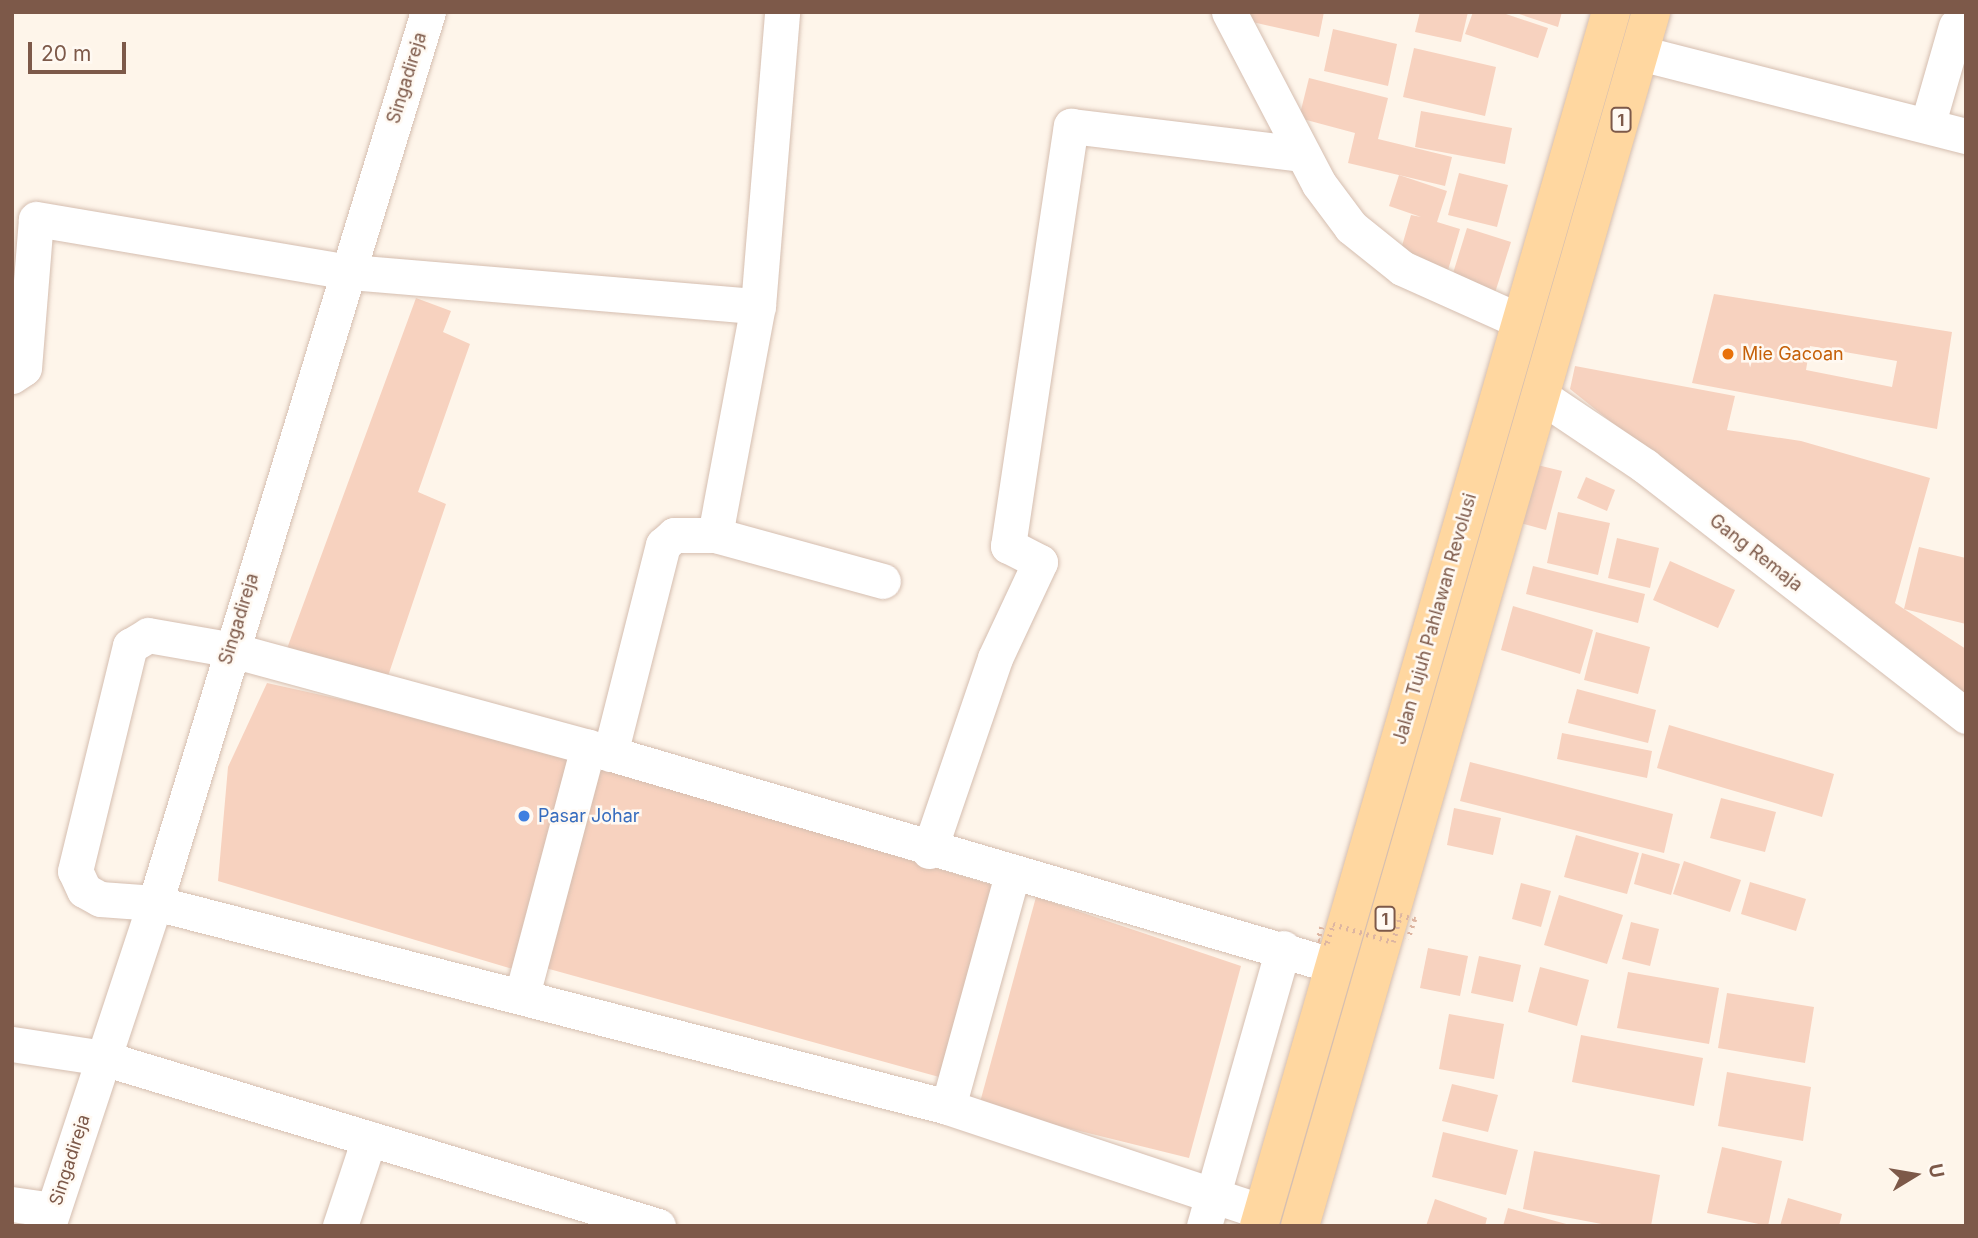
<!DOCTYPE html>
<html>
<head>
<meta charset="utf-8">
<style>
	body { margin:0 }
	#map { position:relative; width:1978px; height:1238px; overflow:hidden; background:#fef5ea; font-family:Inter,sans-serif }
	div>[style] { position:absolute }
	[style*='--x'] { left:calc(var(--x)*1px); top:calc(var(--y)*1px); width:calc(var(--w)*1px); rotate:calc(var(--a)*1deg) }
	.building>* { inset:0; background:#f7d2bf }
	.roads { filter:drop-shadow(0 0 2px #d5beb0) drop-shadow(0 0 2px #d5beb0) }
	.minor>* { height:35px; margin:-17.5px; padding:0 17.5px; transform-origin:17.5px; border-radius:17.5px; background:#fff }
	.major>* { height:38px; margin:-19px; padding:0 19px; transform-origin:19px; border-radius:19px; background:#ffd7a0 }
	.path-bridge>* { height:4.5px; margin-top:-2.25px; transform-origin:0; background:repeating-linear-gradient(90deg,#ddb5a1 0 2px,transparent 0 7px) }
	.dots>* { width:19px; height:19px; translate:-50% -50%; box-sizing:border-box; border:4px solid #fff9f2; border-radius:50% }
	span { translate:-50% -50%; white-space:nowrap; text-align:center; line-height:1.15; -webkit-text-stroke:5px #fff9f2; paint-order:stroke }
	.shield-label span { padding:2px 5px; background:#fff9f2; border:2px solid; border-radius:5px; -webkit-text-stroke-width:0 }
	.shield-label { font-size:16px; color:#7d5949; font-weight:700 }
	.street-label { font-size:18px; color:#7d5949 }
	.food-label { font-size:18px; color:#c56008 }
	.left { translate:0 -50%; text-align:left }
	.shop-label { font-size:18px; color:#366cbe }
	.frame { position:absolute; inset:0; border:14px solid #7d5949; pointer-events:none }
	.north { position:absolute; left:1880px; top:1140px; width:70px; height:70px; -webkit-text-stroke:5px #fff9f2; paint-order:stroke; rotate:79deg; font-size:19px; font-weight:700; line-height:28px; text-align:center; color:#7d5949 }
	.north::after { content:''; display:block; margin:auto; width:24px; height:32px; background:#7d5949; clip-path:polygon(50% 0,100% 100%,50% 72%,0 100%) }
	.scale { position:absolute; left:28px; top:42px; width:98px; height:32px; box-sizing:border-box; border:4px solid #7d5949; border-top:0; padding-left:9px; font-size:21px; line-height:24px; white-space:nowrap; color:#7d5949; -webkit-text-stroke:5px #fff9f2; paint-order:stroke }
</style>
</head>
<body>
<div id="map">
	<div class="building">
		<div style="clip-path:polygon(1241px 12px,1324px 12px,1319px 37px,1239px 19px)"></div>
		<div style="clip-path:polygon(1420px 12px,1468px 12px,1461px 42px,1415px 32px)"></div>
		<div style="clip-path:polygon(1473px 12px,1500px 12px,1548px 28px,1538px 58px,1465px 34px)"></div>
		<div style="clip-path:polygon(1513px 12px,1562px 12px,1558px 27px)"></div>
		<div style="clip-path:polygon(1333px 29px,1397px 44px,1388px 86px,1324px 71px)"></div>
		<div style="clip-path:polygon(1414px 48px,1496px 67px,1485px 116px,1403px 97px)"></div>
		<div style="clip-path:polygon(1309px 78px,1388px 98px,1378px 139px,1452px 157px,1445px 186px,1348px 163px,1355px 133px,1299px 118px)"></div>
		<div style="clip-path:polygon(1421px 111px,1512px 128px,1505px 164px,1415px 147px)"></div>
		<div style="clip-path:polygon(1459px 173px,1508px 185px,1497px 227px,1448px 215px)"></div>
		<div style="clip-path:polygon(1399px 175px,1447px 191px,1437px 222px,1460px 229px,1446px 277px,1397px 263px,1411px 215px,1421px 217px,1389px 206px)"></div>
		<div style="clip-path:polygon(1467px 228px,1511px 242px,1494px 296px,1450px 283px)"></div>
		<div style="clip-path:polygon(evenodd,1714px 294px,1952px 332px,1937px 429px,1692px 383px,1714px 294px,1810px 346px,1897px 361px,1892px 387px,1806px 370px,1810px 346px)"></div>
		<div style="clip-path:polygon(416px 298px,451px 311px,443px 332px,470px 344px,418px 492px,446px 504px,385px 685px,285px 654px)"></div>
		<div style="clip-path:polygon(1575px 366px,1735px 396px,1727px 430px,1801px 441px,1930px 478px,1895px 603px,1904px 609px,1919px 547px,1966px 558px,1966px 624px,1904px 609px,1966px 649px,1966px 706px,1570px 389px)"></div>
		<div style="clip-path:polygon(1529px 463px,1562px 471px,1546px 530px,1513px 521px)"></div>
		<div style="clip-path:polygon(1586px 477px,1615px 490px,1607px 511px,1577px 498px)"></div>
		<div style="clip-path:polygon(1558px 512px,1610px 523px,1598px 575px,1547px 563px)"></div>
		<div style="clip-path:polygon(1617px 538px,1659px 548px,1650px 588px,1608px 578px)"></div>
		<div style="clip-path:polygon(1670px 561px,1735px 590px,1718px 628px,1653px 600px)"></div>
		<div style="clip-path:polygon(1533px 566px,1645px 594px,1638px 623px,1526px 594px)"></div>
		<div style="clip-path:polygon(1513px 606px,1593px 630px,1580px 674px,1501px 650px)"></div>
		<div style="clip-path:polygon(1596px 632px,1650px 647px,1638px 694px,1584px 680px)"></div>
		<div style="clip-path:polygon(267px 683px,574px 751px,516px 970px,218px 881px,228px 767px)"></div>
		<div style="clip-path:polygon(1577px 689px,1656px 710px,1648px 743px,1568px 723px)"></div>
		<div style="clip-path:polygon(1669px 725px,1834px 774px,1822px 817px,1657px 768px)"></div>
		<div style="clip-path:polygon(1562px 733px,1652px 751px,1647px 778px,1557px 759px)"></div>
		<div style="clip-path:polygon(1470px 762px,1673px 814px,1664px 853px,1460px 801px)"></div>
		<div style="clip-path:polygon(600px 767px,1002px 888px,950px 1080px,542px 967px)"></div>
		<div style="clip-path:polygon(1721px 798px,1776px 812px,1765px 852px,1710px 838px)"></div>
		<div style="clip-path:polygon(1454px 808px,1501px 818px,1493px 855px,1447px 845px)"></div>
		<div style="clip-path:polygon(1576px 835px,1639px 853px,1627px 894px,1564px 877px)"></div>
		<div style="clip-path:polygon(1642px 853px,1680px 864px,1671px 895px,1634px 884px)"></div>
		<div style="clip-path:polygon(1684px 861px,1741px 880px,1730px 912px,1673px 894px)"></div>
		<div style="clip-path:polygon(1750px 882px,1806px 899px,1796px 931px,1741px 914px)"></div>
		<div style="clip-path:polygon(1521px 883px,1551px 891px,1541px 927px,1512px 919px)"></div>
		<div style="clip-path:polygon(1559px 895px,1623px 915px,1607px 964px,1544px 945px)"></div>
		<div style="clip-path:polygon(1036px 897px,1241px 966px,1189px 1158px,979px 1106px)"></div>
		<div style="clip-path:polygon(1631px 922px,1659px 929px,1650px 966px,1622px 959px)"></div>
		<div style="clip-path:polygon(1428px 948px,1468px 956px,1460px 996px,1420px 988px)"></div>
		<div style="clip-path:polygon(1479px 956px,1521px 965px,1513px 1002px,1471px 993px)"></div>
		<div style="clip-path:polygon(1540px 967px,1589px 980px,1577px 1026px,1528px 1012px)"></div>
		<div style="clip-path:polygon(1628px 972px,1719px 988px,1709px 1044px,1617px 1028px)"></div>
		<div style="clip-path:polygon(1727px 993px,1814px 1007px,1805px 1063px,1718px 1048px)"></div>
		<div style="clip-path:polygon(1449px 1014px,1504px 1024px,1494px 1079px,1439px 1069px)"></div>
		<div style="clip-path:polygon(1581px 1035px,1703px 1058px,1694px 1106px,1572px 1082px)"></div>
		<div style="clip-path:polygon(1727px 1072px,1811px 1087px,1803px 1141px,1718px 1126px)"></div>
		<div style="clip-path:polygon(1452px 1084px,1498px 1095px,1488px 1132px,1442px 1121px)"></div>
		<div style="clip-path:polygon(1443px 1132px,1518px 1150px,1506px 1195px,1432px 1177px)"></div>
		<div style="clip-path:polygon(1722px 1147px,1782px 1161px,1768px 1226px,1707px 1213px)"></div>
		<div style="clip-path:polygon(1534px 1151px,1660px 1175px,1651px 1226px,1612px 1226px,1523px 1209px)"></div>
		<div style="clip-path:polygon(1788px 1198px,1842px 1214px,1839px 1226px,1780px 1226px)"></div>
		<div style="clip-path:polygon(1435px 1199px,1487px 1218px,1485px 1226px,1426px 1226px)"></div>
		<div style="clip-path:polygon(1508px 1208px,1570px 1225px,1570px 1226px,1503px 1226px)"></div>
	</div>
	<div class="roads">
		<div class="minor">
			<div style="--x:1229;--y:12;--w:194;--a:62.4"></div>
			<div style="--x:1319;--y:184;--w:54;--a:53.3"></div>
			<div style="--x:1351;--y:227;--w:65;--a:38.8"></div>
			<div style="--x:1402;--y:268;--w:129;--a:24.2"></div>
			<div style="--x:1640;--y:53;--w:336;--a:14.3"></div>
			<div style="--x:1928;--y:123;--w:101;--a:-73.9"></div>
			<div style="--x:12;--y:376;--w:14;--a:-34"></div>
			<div style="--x:24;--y:368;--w:149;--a:-85.4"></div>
			<div style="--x:36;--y:219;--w:318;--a:9.6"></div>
			<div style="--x:350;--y:272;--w:409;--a:4.8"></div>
			<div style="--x:1541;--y:396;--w:125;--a:33.9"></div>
			<div style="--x:1645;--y:466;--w:407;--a:37.9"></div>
			<div style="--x:715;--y:535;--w:233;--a:-79.4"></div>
			<div style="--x:758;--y:306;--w:295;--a:-85.3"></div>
			<div style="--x:610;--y:754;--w:216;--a:-75.8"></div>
			<div style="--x:663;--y:545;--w:15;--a:-42"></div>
			<div style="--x:674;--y:535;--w:41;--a:0"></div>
			<div style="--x:715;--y:535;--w:174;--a:15.3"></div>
			<div style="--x:929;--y:851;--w:204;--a:-71.1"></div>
			<div style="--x:995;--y:658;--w:106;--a:-64.9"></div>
			<div style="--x:1040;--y:562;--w:36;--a:-153"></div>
			<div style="--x:1008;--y:546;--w:425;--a:-81.5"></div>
			<div style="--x:1071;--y:126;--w:233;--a:6.9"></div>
			<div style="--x:522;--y:995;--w:257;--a:-75.1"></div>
			<div style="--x:12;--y:1044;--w:92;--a:8.7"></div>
			<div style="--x:103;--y:1058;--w:580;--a:16.84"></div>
			<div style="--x:948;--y:1107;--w:241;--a:-74.6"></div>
			<div style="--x:12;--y:1204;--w:41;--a:8.3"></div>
			<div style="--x:1263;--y:1212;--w:332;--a:-161.6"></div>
			<div style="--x:948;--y:1107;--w:819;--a:-165.57"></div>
			<div style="--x:155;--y:903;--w:55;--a:-175.8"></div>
			<div style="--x:100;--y:899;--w:18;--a:-151"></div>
			<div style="--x:84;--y:890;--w:21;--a:-115"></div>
			<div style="--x:75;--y:871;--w:232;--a:-76.3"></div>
			<div style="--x:130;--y:646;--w:21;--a:-31"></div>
			<div style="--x:148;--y:635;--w:81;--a:9.9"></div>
			<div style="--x:228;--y:649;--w:373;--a:15.2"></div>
			<div style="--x:588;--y:747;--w:778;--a:16.34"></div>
			<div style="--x:48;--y:1226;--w:340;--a:-71.7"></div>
			<div style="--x:155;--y:903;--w:932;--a:-72.97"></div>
			<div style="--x:340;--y:1226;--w:92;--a:-71.6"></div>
			<div style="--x:1204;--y:1226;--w:289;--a:-74.1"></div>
		</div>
		<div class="major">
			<div style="--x:1259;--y:1226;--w:1264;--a:-73.83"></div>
			<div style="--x:1300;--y:1226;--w:1264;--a:-73.87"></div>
		</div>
	</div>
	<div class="path-bridge">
		<div style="--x:1322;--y:927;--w:14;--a:107"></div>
		<div style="--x:1318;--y:940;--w:9;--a:18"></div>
		<div style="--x:1327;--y:943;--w:20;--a:-72"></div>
		<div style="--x:1333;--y:924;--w:63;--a:16.7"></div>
		<div style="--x:1393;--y:942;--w:28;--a:-75"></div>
		<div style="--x:1400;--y:915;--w:16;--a:15"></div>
		<div style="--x:1415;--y:919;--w:21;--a:109"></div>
	</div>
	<div class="dots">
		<div style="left:1728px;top:354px;background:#e8710a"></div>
		<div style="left:524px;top:816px;background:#3f7fe0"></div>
	</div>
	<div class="shield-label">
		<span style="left:1621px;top:120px">1</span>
		<span style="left:1385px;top:919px">1</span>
	</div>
	<div class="street-label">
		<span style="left:407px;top:78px;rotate:-73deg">Singadireja</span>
		<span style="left:1756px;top:553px;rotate:38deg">Gang Remaja</span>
		<span style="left:239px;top:619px;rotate:-73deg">Singadireja</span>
		<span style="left:1435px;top:619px;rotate:-74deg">Jalan Tujuh Pahlawan Revolusi</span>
		<span style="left:70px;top:1160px;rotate:-72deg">Singadireja</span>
	</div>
	<div class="food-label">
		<span class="left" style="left:1742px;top:354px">Mie Gacoan</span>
	</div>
	<div class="shop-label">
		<span class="left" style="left:538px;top:816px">Pasar Johar</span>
	</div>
	<div class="frame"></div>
	<div class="north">U</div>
	<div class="scale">20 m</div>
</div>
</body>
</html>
